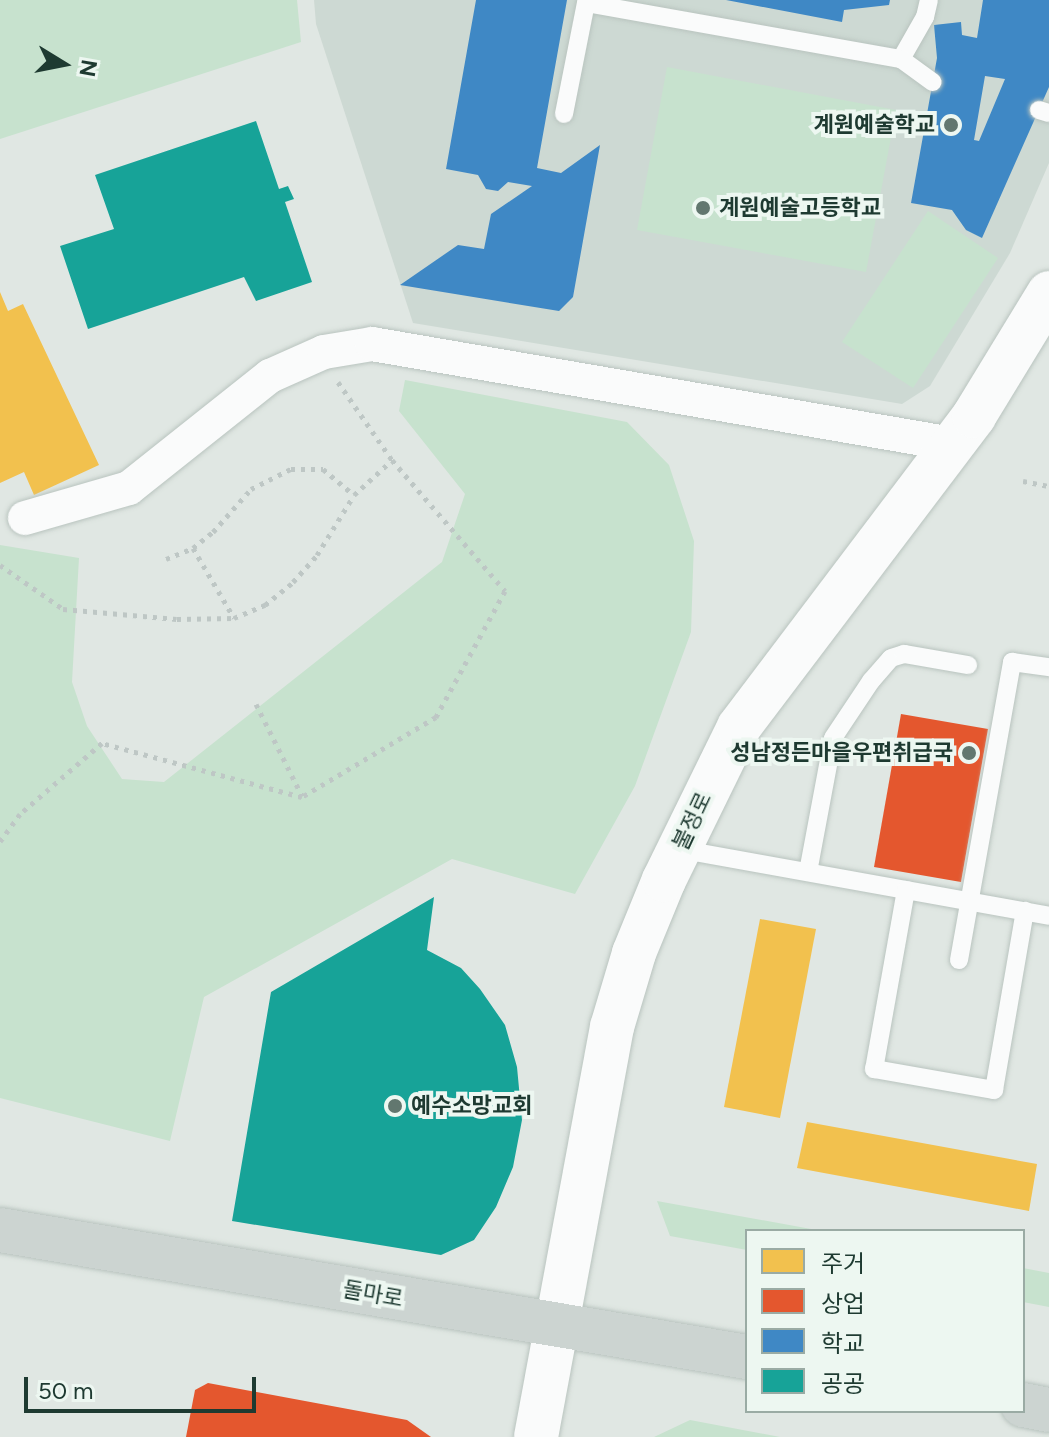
<!DOCTYPE html>
<html>
<head>
<meta charset="utf-8">
<style>
	body { margin:0 }
	#map { position:relative; width:1049px; height:1437px; overflow:hidden; background:#e0e7e3; font-family:Figtree,"Noto Sans KR",sans-serif }
	div>[style] { position:absolute }
	[style*='--x'] { left:calc(var(--x)*1px); top:calc(var(--y)*1px); width:calc(var(--w)*1px); rotate:calc(var(--a)*1deg) }
	.built>* { inset:0; background:#cdd9d3 }
	.green>* { inset:0; background:#c7e2ce }
	.homes>* { inset:0; background:#f2c14e }
	.shops>* { inset:0; background:#e4572e }
	.schools>* { inset:0; background:#3f88c5 }
	.public>* { inset:0; background:#17a398 }
	.path>* { height:5px; margin-top:-2.5px; transform-origin:0; background:repeating-linear-gradient(90deg,#bec7c5 0 4px,transparent 0 10px) }
	.roads { filter:drop-shadow(0 0 2px #b9c4bf) drop-shadow(0 0 2px #b9c4bf) }
	.lane>* { height:18px; margin:-9px; padding:0 9px; transform-origin:9px; border-radius:9px; background:#fafbfb }
	.street>* { height:34px; margin:-17px; padding:0 17px; transform-origin:17px; border-radius:17px; background:#fafbfb }
	.secondary>* { height:44px; margin:-22px; padding:0 22px; transform-origin:22px; border-radius:22px; background:#fafbfb }
	.primary>* { height:44px; margin:-22px; padding:0 22px; transform-origin:22px; border-radius:22px; background:#ccd4d1 }
	.dots>* { width:22px; height:22px; translate:-50% -50%; box-sizing:border-box; border:4px solid #edf7f1; border-radius:50% }
	span { translate:-50% -50%; white-space:nowrap; text-align:center; line-height:1.15; -webkit-text-stroke:8px #edf7f1; paint-order:stroke }
	.poi-label { font-size:22px; color:#1e3a31; font-weight:700 }
	.right { translate:-100% -50%; text-align:right }
	.left { translate:0 -50%; text-align:left }
	.street-label { font-size:22px; color:#1e3a31 }
	.legend { position:absolute; left:745px; top:1229px; width:280px; height:184px; box-sizing:border-box; background:#edf7f1; border:2px solid #9aaba4; margin:0; padding:10px 14px; list-style:none; font-size:24px; color:#1e3a31 }
	.legend li { display:flex; align-items:center; gap:16px; height:40px }
	.legend b { width:40px; border:2px solid #9aaba4 }
	.north { position:absolute; left:24px; top:24px; width:80px; height:80px; -webkit-text-stroke:6px #edf7f1; paint-order:stroke; rotate:100deg; font-size:22px; font-weight:700; line-height:32px; text-align:center; color:#1e3a31 }
	.north::after { content:''; display:block; margin:auto; width:28px; height:36px; background:#1e3a31; clip-path:polygon(50% 0,100% 100%,50% 72%,0 100%) }
	.scale { position:absolute; left:24px; top:1377px; width:232px; height:36px; box-sizing:border-box; border:4px solid #1e3a31; border-top:0; padding-left:10px; font-size:24px; line-height:28px; white-space:nowrap; color:#1e3a31; -webkit-text-stroke:6px #edf7f1; paint-order:stroke }
</style>
</head>
<body>
<div id="map">
	<div class="built">
		<div style="clip-path:polygon(314px 0,1049px 0,1049px 163px,1010px 253px,930px 386px,902px 404px,413px 323px,316px 24px)"></div>
	</div>
	<div class="green">
		<div style="clip-path:polygon(0 0,297px 0,301px 42px,0 139px)"></div>
		<div style="clip-path:polygon(667px 67px,896px 110px,866px 272px,637px 230px)"></div>
		<div style="clip-path:polygon(928px 211px,998px 258px,913px 388px,842px 342px)"></div>
		<div style="clip-path:polygon(405px 380px,627px 422px,669px 465px,694px 541px,691px 632px,635px 786px,575px 894px,452px 859px,204px 997px,170px 1141px,0 1098px,0 545px,79px 558px,72px 682px,87px 726px,122px 779px,164px 782px,442px 562px,465px 494px,399px 411px)"></div>
		<div style="clip-path:polygon(657px 1201px,822px 1231px,747px 1231px,747px 1250px,670px 1236px)"></div>
		<div style="clip-path:polygon(1023px 1268px,1049px 1273px,1049px 1307px,1023px 1302px)"></div>
		<div style="clip-path:polygon(690px 1420px,780px 1437px,781px 1437px,654px 1437px)"></div>
	</div>
	<div class="homes">
		<div style="clip-path:polygon(0 292px,8px 311px,23px 304px,99px 465px,34px 495px,24px 472px,0 483px)"></div>
		<div style="clip-path:polygon(760px 919px,816px 929px,780px 1118px,724px 1107px)"></div>
		<div style="clip-path:polygon(807px 1122px,1037px 1164px,1029px 1211px,797px 1168px)"></div>
	</div>
	<div class="shops">
		<div style="clip-path:polygon(901px 714px,988px 729px,961px 882px,874px 867px)"></div>
		<div style="clip-path:polygon(208px 1383px,407px 1420px,431px 1437px,186px 1437px,195px 1390px)"></div>
	</div>
	<div class="schools">
		<div style="clip-path:polygon(476px 0,567px 0,537px 168px,561px 173px,600px 145px,573px 297px,559px 311px,400px 285px,458px 245px,484px 249px,491px 214px,532px 186px,508px 182px,498px 191px,486px 189px,478px 175px,446px 169px)"></div>
		<div style="clip-path:polygon(726px 0,890px 0,889px 5px,844px 10px,842px 22px)"></div>
		<div style="clip-path:polygon(evenodd,983px 0,1049px 0,1049px 87px,982px 238px,966px 230px,952px 210px,911px 203px,937px 58px,934px 25px,961px 22px,962px 35px,977px 38px,983px 0,985px 76px,1005px 79px,979px 141px,974px 140px,985px 76px)"></div>
	</div>
	<div class="public">
		<div style="clip-path:polygon(256px 121px,279px 189px,288px 186px,294px 199px,285px 202px,312px 282px,256px 301px,244px 277px,88px 329px,60px 246px,114px 229px,95px 175px)"></div>
		<div style="clip-path:polygon(434px 897px,427px 950px,461px 968px,480px 989px,505px 1025px,517px 1067px,522px 1120px,513px 1167px,496px 1207px,474px 1240px,441px 1255px,232px 1221px,271px 992px)"></div>
	</div>
	<div class="path">
		<div style="--x:338;--y:382;--w:95;--a:55.3"></div>
		<div style="--x:1023;--y:481;--w:26;--a:11"></div>
		<div style="--x:193;--y:548;--w:81;--a:59.6"></div>
		<div style="--x:166;--y:559;--w:29;--a:-22"></div>
		<div style="--x:193;--y:548;--w:26;--a:-39"></div>
		<div style="--x:213;--y:532;--w:57;--a:-48.5"></div>
		<div style="--x:251;--y:489;--w:45;--a:-26.6"></div>
		<div style="--x:291;--y:469;--w:32;--a:0"></div>
		<div style="--x:323;--y:469;--w:40;--a:40"></div>
		<div style="--x:0;--y:565;--w:77;--a:34.9"></div>
		<div style="--x:63;--y:609;--w:114;--a:5"></div>
		<div style="--x:177;--y:619;--w:57;--a:-1"></div>
		<div style="--x:234;--y:618;--w:34;--a:-23"></div>
		<div style="--x:265;--y:605;--w:36;--a:-39"></div>
		<div style="--x:293;--y:582;--w:36;--a:-48"></div>
		<div style="--x:317;--y:555;--w:70;--a:-58.3"></div>
		<div style="--x:354;--y:495;--w:52;--a:-42.6"></div>
		<div style="--x:392;--y:460;--w:173;--a:49.2"></div>
		<div style="--x:505;--y:591;--w:144;--a:118.7"></div>
		<div style="--x:436;--y:717;--w:156;--a:149.2"></div>
		<div style="--x:302;--y:797;--w:207;--a:-164.9"></div>
		<div style="--x:102;--y:743;--w:108;--a:139.1"></div>
		<div style="--x:20;--y:814;--w:34;--a:126"></div>
		<div style="--x:256;--y:704;--w:103;--a:63.4"></div>
	</div>
	<div class="roads">
		<div class="lane">
			<div style="--x:901;--y:59;--w:48;--a:-60.3"></div>
			<div style="--x:925;--y:17;--w:17;--a:-77"></div>
			<div style="--x:1039;--y:110;--w:10;--a:17"></div>
			<div style="--x:564;--y:114;--w:113;--a:-78.8"></div>
			<div style="--x:586;--y:3;--w:320;--a:10.1"></div>
			<div style="--x:901;--y:59;--w:39;--a:36"></div>
			<div style="--x:678;--y:849;--w:377;--a:10.2"></div>
			<div style="--x:808;--y:872;--w:136;--a:-79.4"></div>
			<div style="--x:833;--y:738;--w:69;--a:-56.3"></div>
			<div style="--x:871;--y:681;--w:30;--a:-49"></div>
			<div style="--x:891;--y:658;--w:14;--a:-17"></div>
			<div style="--x:904;--y:654;--w:65;--a:9.8"></div>
			<div style="--x:906;--y:890;--w:182;--a:100.1"></div>
			<div style="--x:874;--y:1069;--w:122;--a:9.9"></div>
			<div style="--x:994;--y:1090;--w:182;--a:-80.2"></div>
			<div style="--x:959;--y:960;--w:303;--a:-79.9"></div>
			<div style="--x:1012;--y:662;--w:37;--a:8"></div>
		</div>
		<div class="street">
			<div style="--x:25;--y:518;--w:108;--a:-16.1"></div>
			<div style="--x:129;--y:488;--w:180;--a:-38.5"></div>
			<div style="--x:270;--y:376;--w:59;--a:-24"></div>
			<div style="--x:324;--y:352;--w:49;--a:-9.5"></div>
			<div style="--x:372;--y:344;--w:589;--a:9.78"></div>
		</div>
		<div class="secondary">
			<div style="--x:536;--y:1437;--w:417;--a:-79.5"></div>
			<div style="--x:612;--y:1027;--w:77;--a:-73.4"></div>
			<div style="--x:634;--y:953;--w:79;--a:-67.7"></div>
			<div style="--x:664;--y:880;--w:170;--a:-63.9"></div>
			<div style="--x:739;--y:727;--w:390;--a:-52.9"></div>
			<div style="--x:974;--y:416;--w:144;--a:-58.6"></div>
		</div>
		<div class="primary">
			<div style="--x:0;--y:1230;--w:758;--a:9.65"></div>
			<div style="--x:1023;--y:1405;--w:26;--a:11"></div>
		</div>
	</div>
	<div class="dots">
		<div style="left:951px;top:125px;background:#62776f"></div>
		<div style="left:703px;top:208px;background:#62776f"></div>
		<div style="left:969px;top:753px;background:#62776f"></div>
		<div style="left:395px;top:1106px;background:#62776f"></div>
	</div>
	<div class="poi-label">
		<span class="right" style="left:935px;top:125px">계원예술학교</span>
		<span class="left" style="left:719px;top:208px">계원예술고등학교</span>
		<span class="right" style="left:953px;top:753px">성남정든마을우편취급국</span>
		<span class="left" style="left:411px;top:1106px">예수소망교회</span>
	</div>
	<div class="street-label">
		<span style="left:692px;top:821px;rotate:-65deg">불정로</span>
		<span style="left:373px;top:1294px;rotate:10deg">돌마로</span>
	</div>
	<ul class="legend">
	<li><b style="height:22px;background:#f2c14e"></b>주거</li>
	<li><b style="height:22px;background:#e4572e"></b>상업</li>
	<li><b style="height:22px;background:#3f88c5"></b>학교</li>
	<li><b style="height:22px;background:#17a398"></b>공공</li>
	</ul>
	<div class="north">N</div>
	<div class="scale">50 m</div>
</div>
</body>
</html>
